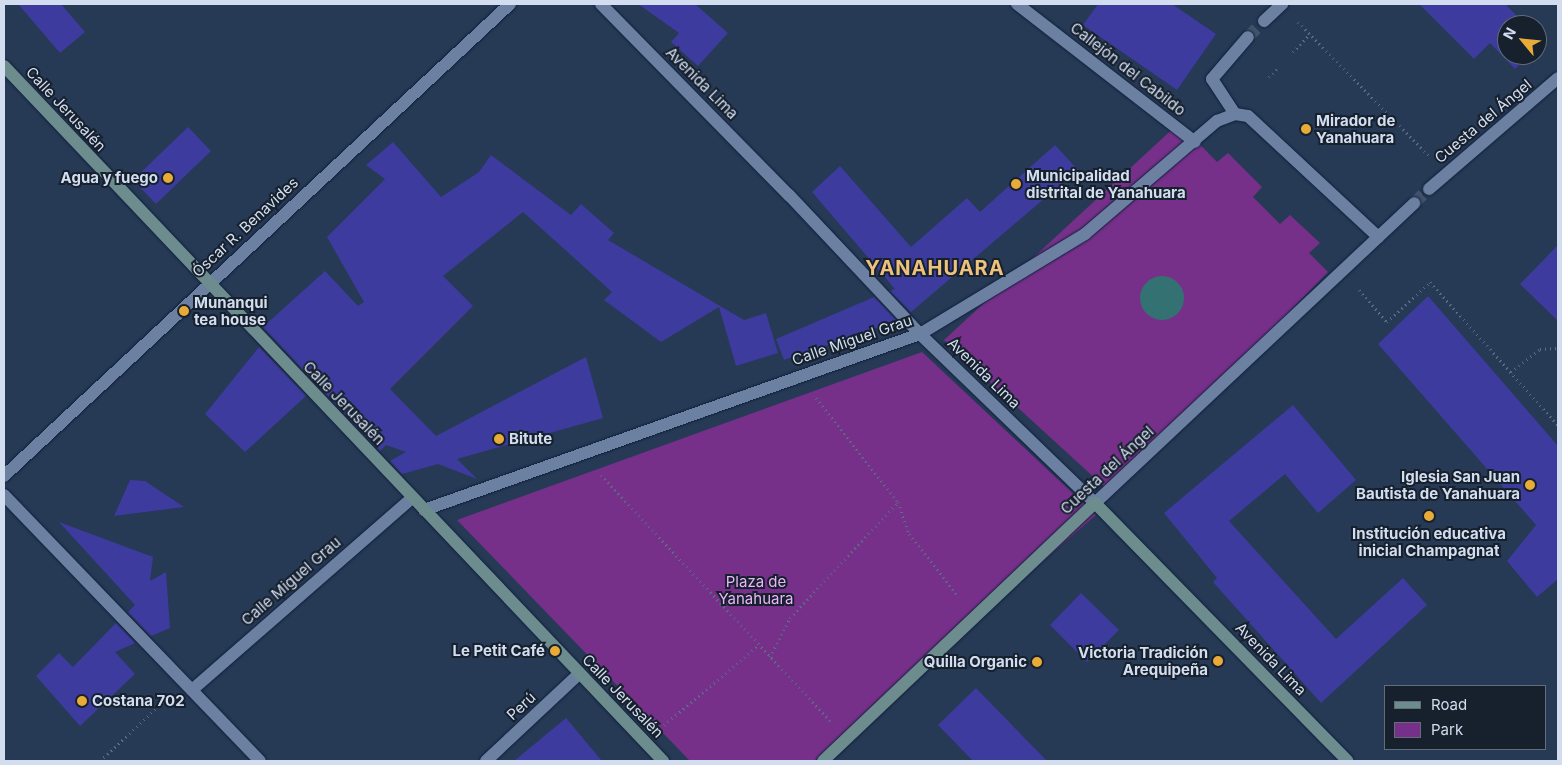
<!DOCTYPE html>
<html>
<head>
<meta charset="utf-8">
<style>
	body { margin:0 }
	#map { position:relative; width:1562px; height:765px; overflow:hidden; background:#263955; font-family:Inter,sans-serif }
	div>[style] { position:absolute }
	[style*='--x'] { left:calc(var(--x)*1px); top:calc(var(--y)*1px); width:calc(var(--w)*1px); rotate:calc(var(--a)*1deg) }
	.green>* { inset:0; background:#763089 }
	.water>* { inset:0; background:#347173 }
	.round { border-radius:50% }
	.building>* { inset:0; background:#3e3b9e }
	.street-tunnel>* { height:12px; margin-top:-6px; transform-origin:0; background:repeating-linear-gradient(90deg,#40526c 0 12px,transparent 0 18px) }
	.path>* { height:3px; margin-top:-1.5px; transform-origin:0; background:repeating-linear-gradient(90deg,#5c6d86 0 1px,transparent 0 5px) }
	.roads { filter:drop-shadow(0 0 1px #0e1f3a) drop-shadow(0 0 1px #0e1f3a) }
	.lane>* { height:12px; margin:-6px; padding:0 6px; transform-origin:6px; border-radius:6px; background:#6c81a2 }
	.street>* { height:12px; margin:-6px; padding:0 6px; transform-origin:6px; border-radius:6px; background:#6c81a2 }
	.secondary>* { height:12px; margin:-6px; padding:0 6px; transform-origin:6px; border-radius:6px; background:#6d8c8d }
	.dots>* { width:14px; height:14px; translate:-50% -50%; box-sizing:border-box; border:2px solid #17202d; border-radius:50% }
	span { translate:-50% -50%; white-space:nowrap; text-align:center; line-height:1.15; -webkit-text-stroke:4px #17202d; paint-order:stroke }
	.street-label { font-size:15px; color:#d2def0 }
	.poi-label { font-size:15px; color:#d2def0; font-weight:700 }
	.left { translate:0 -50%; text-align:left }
	.right { translate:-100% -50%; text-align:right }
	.park-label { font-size:15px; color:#eab4fa }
	.district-label { font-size:20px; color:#edc27d; font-weight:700; letter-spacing:1px }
	.frame { position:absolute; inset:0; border:5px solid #d2def0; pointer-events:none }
	.legend { position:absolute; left:1384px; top:685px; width:162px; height:65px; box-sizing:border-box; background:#17202d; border:1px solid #626c7b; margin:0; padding:6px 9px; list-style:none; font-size:15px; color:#d2def0 }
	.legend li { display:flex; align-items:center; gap:10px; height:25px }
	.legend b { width:25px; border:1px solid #626c7b }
	.north { position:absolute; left:1497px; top:15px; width:50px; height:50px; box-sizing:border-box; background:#17202d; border:1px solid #626c7b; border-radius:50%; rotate:298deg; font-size:14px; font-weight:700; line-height:20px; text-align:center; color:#d2def0 }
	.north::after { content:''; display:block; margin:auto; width:18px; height:22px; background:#e9ab38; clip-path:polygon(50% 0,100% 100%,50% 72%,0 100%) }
</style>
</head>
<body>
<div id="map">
	<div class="green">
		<div style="clip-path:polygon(1179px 123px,1217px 162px,1228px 153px,1262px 187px,1253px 197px,1280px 224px,1290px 215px,1320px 243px,1309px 253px,1328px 272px,1111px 493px,944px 340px)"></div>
		<div style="clip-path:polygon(922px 352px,1096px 515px,814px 761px,690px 761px,457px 520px)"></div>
	</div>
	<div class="water">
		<div class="round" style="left:1140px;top:276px;width:44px;height:44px"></div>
	</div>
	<div class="building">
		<div style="clip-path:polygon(18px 4px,61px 4px,85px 32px,60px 53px)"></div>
		<div style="clip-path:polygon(638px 4px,695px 4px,728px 33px,698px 66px,671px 42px,679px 33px)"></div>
		<div style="clip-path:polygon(1098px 4px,1172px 4px,1216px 34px,1177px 90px,1083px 25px)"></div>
		<div style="clip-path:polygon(1419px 4px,1505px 4px,1526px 25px,1507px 25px,1507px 55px,1529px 55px,1515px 69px,1490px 43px,1474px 59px)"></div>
		<div style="clip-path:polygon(188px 127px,211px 151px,156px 204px,133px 180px)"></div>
		<div style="clip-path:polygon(393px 142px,441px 197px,479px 172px,491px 155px,571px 215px,581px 204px,614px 233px,608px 240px,744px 320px,766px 313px,778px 353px,736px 366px,719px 307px,661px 342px,604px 300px,612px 292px,523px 212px,443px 276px,473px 306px,390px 389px,436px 436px,586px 357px,603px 418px,457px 459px,477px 479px,438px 464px,402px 474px,390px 461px,406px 452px,386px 445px,380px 451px,263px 327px,325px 271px,358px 306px,364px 302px,327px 237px,385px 179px,366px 165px)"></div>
		<div style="clip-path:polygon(1055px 145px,1078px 170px,911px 312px,890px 291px,895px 289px,812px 192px,840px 166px,911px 247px,967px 198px,980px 212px)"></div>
		<div style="clip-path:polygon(1558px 245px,1558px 321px,1520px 284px)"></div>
		<div style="clip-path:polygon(1428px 296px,1558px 446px,1558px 579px,1537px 597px,1507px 561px,1536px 525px,1378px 344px)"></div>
		<div style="clip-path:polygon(874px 297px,897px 321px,784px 360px,776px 339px)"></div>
		<div style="clip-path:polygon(259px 347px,306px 396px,245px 452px,205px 414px)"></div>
		<div style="clip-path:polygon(1293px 405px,1356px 480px,1318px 513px,1285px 474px,1229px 521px,1336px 639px,1403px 578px,1427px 605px,1321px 703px,1213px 582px,1217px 578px,1164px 513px)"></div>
		<div style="clip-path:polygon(130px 480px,145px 481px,184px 507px,114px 516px)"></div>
		<div style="clip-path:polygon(59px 522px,153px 557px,150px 581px,166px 572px,170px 628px,151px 636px,128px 612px,135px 605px)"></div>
		<div style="clip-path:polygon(1081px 593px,1119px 630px,1087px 662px,1050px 625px)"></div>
		<div style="clip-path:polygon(116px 623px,135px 643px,115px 652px,135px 674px,80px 726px,36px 676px,59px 653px,73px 667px)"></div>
		<div style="clip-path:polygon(976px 688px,1047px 761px,973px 761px,938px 725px)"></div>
		<div style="clip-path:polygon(566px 718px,602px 761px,514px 761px)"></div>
	</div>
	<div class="street-tunnel">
		<div style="--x:1248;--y:37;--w:23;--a:-45"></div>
		<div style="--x:1414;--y:203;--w:21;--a:-43"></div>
	</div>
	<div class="path">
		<div style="--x:1298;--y:22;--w:189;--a:45.6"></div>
		<div style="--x:1293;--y:52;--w:25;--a:-47"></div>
		<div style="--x:1269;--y:77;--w:11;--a:-45"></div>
		<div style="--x:1359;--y:290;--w:43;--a:48.8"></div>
		<div style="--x:1387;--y:322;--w:59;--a:-42.9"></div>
		<div style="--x:1430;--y:282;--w:192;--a:48.2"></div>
		<div style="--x:1511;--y:372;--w:37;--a:-38"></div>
		<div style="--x:1540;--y:349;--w:18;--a:-3"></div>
		<div style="--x:816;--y:398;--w:132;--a:51.7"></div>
		<div style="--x:898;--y:502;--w:34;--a:71"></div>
		<div style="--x:909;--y:534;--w:80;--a:51.6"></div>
		<div style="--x:601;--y:475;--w:336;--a:47"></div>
		<div style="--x:770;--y:657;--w:44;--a:-62.9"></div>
		<div style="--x:790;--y:618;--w:158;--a:-47"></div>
		<div style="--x:664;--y:725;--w:124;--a:-40.1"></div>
		<div style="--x:100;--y:761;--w:91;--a:-43.2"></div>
	</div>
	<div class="roads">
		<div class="lane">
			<div style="--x:192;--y:690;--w:292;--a:-41.1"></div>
		</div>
		<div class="street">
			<div style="--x:601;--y:4;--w:268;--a:45.5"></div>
			<div style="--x:789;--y:195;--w:191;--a:46.7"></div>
			<div style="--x:920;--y:334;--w:243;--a:44"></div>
			<div style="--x:1095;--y:503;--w:438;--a:-43.2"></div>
			<div style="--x:1017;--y:4;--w:225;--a:37.8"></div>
			<div style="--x:1264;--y:21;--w:25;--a:-43"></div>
			<div style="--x:1235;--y:114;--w:13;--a:9"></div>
			<div style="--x:1248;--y:116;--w:178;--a:42.9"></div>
			<div style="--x:1235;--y:114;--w:42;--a:-123.3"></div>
			<div style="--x:1212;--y:79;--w:55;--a:-49.4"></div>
			<div style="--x:1429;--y:189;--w:170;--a:-40.7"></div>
			<div style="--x:4;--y:476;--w:692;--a:-43.01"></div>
			<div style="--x:4;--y:495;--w:369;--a:46.1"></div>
			<div style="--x:424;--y:510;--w:526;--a:-19.54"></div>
			<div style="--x:920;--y:334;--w:193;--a:-31.2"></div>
			<div style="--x:1085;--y:234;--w:174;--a:-40.6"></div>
			<div style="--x:1217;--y:121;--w:19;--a:-21"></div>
			<div style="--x:486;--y:761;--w:127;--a:-43.1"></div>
		</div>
		<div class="secondary">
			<div style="--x:4;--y:66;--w:958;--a:46.52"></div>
			<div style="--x:823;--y:761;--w:375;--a:-43.5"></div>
			<div style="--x:1095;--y:503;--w:361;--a:45.6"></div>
		</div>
	</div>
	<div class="dots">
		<div style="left:1306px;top:129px;background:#e9ab38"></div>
		<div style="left:168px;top:178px;background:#e9ab38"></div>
		<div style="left:1016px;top:184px;background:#e9ab38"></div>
		<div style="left:184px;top:311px;background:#e9ab38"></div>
		<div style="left:499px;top:439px;background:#e9ab38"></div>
		<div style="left:1530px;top:485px;background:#e9ab38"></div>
		<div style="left:1429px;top:516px;background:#e9ab38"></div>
		<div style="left:555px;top:651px;background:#e9ab38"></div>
		<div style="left:1218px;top:661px;background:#e9ab38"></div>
		<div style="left:1037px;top:662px;background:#e9ab38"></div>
		<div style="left:82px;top:701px;background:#e9ab38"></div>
	</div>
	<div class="street-label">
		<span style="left:1128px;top:69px;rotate:38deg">Callejón del Cabildo</span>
		<span style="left:702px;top:83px;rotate:45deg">Avenida Lima</span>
		<span style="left:66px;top:109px;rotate:47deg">Calle Jerusalén</span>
		<span style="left:1483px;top:121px;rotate:-40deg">Cuesta del Ángel</span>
		<span style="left:245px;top:227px;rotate:-43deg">Óscar R. Benavides</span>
		<span style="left:852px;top:340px;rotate:-19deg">Calle Miguel Grau</span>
		<span style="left:984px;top:373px;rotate:44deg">Avenida Lima</span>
		<span style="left:344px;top:403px;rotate:46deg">Calle Jerusalén</span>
		<span style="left:1107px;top:470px;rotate:-43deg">Cuesta del Ángel</span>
		<span style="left:291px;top:581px;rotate:-41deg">Calle Miguel Grau</span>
		<span style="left:1271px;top:659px;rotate:46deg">Avenida Lima</span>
		<span style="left:623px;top:696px;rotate:46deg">Calle Jerusalén</span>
		<span style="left:521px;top:706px;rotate:-43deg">Perú</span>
	</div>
	<div class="poi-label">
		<span class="left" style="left:1316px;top:129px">Mirador de<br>Yanahuara</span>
		<span class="left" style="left:1026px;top:184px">Municipalidad<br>distrital de Yanahuara</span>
		<span class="right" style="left:158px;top:178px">Agua y fuego</span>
		<span class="left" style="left:194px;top:311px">Munanqui<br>tea house</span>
		<span class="left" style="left:509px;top:439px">Bitute</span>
		<span class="right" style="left:1520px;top:485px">Iglesia San Juan<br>Bautista de Yanahuara</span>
		<span style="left:1429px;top:542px">Institución educativa<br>inicial Champagnat</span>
		<span class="right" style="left:545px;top:651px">Le Petit Café</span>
		<span class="right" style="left:1208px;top:661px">Victoria Tradición<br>Arequipeña</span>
		<span class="right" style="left:1027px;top:662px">Quilla Organic</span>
		<span class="left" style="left:92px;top:701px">Costana 702</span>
	</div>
	<div class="park-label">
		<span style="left:756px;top:590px">Plaza de<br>Yanahuara</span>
	</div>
	<div class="district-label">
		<span style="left:935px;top:268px">YANAHUARA</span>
	</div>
	<div class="frame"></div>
	<ul class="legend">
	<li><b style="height:6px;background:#6d8c8d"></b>Road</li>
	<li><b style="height:14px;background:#763089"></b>Park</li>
	</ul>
	<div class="north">N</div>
</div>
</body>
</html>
